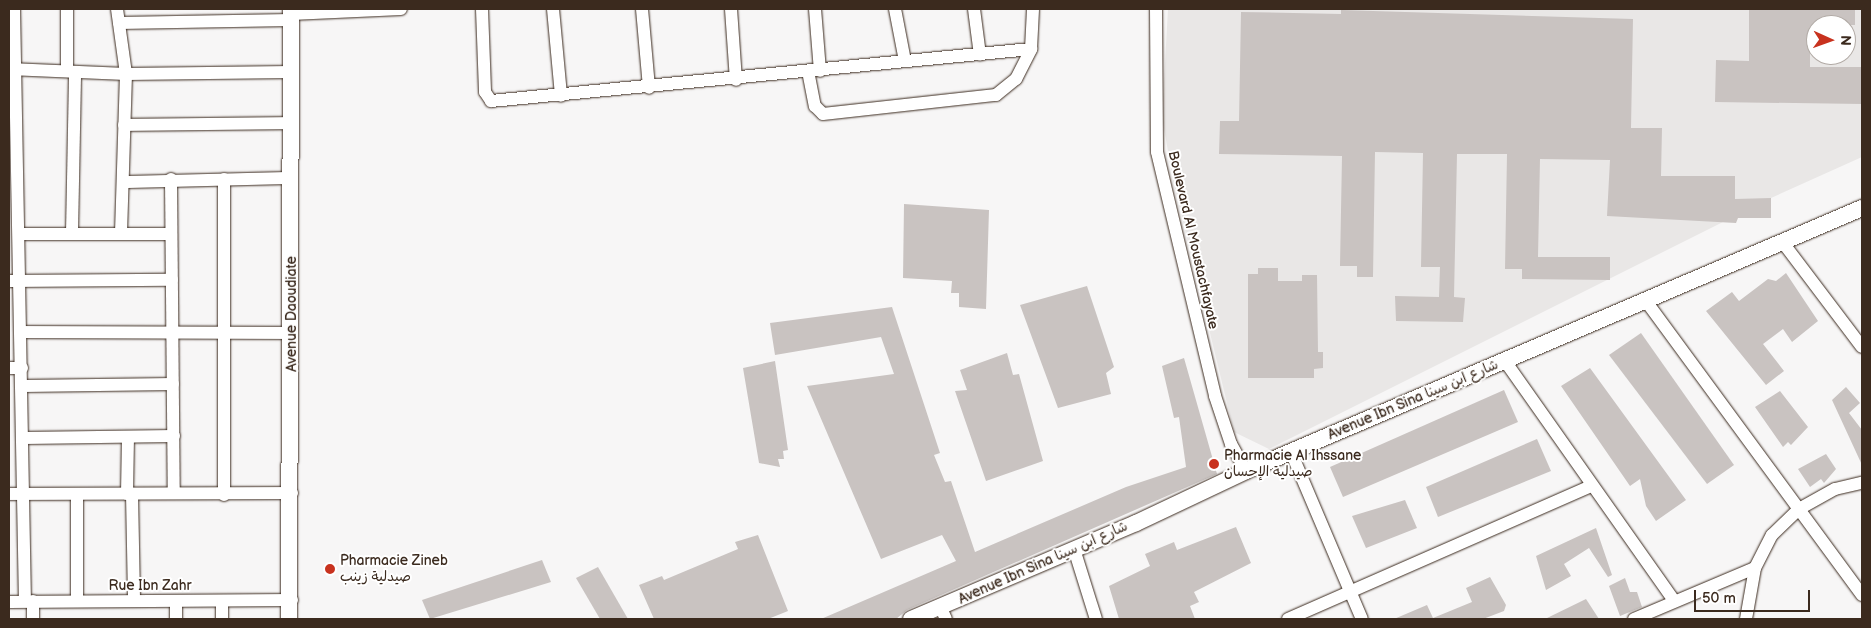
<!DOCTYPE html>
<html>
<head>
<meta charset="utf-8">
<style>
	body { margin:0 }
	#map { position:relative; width:1871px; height:628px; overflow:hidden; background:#f7f6f6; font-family:"Balsamiq Sans","Playpen Sans Arabic",sans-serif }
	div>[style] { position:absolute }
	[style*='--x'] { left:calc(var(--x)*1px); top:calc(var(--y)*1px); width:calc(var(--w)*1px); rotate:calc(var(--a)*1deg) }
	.built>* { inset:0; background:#e9e7e6 }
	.building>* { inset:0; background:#c9c3c1 }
	.roads { filter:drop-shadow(0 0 1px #3b2a1e) drop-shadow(0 0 1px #3b2a1e) }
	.minor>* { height:12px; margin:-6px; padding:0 6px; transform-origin:6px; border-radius:6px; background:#fff }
	.tertiary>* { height:16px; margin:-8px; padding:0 8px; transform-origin:8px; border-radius:8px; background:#fff }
	.dots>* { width:14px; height:14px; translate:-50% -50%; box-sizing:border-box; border:2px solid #fff; border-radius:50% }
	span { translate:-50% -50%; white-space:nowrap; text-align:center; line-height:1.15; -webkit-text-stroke:4px #fff; paint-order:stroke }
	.street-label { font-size:14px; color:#3b2a1e }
	.poi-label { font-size:14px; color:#3b2a1e }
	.left { translate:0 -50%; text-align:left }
	.frame { position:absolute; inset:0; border:10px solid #3b2a1e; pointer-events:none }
	.north { position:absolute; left:1806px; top:15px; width:50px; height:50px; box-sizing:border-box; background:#fff; border:1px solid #b1aaa5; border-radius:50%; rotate:92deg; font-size:14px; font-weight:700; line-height:20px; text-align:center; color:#3b2a1e }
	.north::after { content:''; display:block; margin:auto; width:18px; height:22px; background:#c8321e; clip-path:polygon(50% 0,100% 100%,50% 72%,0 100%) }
	.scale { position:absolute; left:1694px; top:590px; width:116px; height:22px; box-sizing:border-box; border:2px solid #3b2a1e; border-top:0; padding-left:6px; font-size:15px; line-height:18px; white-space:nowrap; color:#3b2a1e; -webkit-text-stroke:4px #fff; paint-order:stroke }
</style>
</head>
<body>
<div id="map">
	<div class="built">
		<div style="clip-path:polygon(evenodd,1168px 9px,1862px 9px,1862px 157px,1771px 198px,1269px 449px,1234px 432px,1173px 180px,1162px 117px,1168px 9px,1816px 25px,1846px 25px,1846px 55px,1816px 55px,1816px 25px)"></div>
	</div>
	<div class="building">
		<div style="clip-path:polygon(1749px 9px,1855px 9px,1855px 25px,1816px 25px,1816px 42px,1810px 42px,1810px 67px,1862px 67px,1862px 104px,1715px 102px,1716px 60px,1749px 61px)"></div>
		<div style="clip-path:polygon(1341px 10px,1633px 19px,1631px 128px,1662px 128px,1661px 176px,1735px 176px,1735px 199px,1771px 198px,1771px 218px,1738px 218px,1736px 223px,1607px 216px,1610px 160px,1540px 159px,1538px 257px,1610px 257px,1610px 280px,1522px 279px,1522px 269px,1505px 269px,1507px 154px,1457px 154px,1454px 297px,1465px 298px,1463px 322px,1396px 321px,1395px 296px,1439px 297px,1440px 267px,1421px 267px,1423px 153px,1375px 152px,1373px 277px,1357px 277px,1357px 266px,1340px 266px,1342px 156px,1219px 154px,1220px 121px,1239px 121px,1241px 12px,1341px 14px)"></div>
		<div style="clip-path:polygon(904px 204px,989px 210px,986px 309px,959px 307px,959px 293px,951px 293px,952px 281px,903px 278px)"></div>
		<div style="clip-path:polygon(1258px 268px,1278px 268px,1278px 281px,1302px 281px,1302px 275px,1317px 275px,1318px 352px,1323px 352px,1323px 368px,1314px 369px,1314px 378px,1248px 378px,1248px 274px,1258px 274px)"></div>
		<div style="clip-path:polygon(1786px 273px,1818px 321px,1792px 342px,1783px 329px,1763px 344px,1784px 371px,1766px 385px,1706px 311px,1732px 292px,1739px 301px,1768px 279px,1776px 281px)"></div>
		<div style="clip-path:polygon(1087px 286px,1114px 367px,1106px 373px,1111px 394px,1058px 408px,1020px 305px)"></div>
		<div style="clip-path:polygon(892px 307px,940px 453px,934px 455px,945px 482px,951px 481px,975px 552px,1126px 487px,1186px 467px,1179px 417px,1174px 418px,1162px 366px,1184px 358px,1217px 474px,907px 610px,896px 619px,821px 619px,956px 561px,942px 535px,881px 559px,807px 386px,894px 374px,881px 337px,775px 355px,770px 323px)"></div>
		<div style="clip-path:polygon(1641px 333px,1734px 465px,1707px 484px,1609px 355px)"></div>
		<div style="clip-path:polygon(1007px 353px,1013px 375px,1019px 374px,1043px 461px,986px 481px,955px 391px,967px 390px,960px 370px)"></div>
		<div style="clip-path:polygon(775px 361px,788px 450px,783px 451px,784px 459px,778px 459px,780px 467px,759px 463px,743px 368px)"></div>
		<div style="clip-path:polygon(1590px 368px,1686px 500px,1656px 521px,1646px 506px,1640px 479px,1630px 486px,1561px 386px)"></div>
		<div style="clip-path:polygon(1846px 387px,1860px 403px,1849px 413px,1862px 430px,1862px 465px,1832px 400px)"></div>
		<div style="clip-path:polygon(1504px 390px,1518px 422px,1343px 497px,1330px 467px)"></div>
		<div style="clip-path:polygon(1780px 391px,1808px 427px,1791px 445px,1788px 442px,1783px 447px,1755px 407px)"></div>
		<div style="clip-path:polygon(1537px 439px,1551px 471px,1438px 517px,1426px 487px)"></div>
		<div style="clip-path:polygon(1826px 454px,1836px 469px,1824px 483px,1821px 479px,1810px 487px,1798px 469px)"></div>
		<div style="clip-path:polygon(1405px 500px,1417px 528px,1366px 548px,1352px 516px)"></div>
		<div style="clip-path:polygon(1236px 527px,1251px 563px,1194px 592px,1199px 602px,1190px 606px,1195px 619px,1119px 619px,1109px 586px,1150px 566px,1145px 554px,1174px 542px,1177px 550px)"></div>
		<div style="clip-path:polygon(1596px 528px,1612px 575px,1608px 577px,1589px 548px,1564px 564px,1571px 576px,1546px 590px,1536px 556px)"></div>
		<div style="clip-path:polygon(758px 535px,788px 611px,768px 619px,654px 619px,639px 585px,662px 576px,664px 580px,738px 549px,735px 542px)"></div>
		<div style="clip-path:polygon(542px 560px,551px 582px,430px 619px,422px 600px)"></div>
		<div style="clip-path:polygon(598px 567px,628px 619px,600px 619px,576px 578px)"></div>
		<div style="clip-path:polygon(1490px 577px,1506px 605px,1504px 611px,1483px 619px,1394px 619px,1427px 605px,1433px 618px,1472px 602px,1466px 588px)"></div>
		<div style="clip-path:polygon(1625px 578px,1630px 592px,1637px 592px,1642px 607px,1620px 616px,1609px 586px)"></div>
		<div style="clip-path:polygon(1586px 599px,1599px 619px,1545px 619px)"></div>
	</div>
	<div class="roads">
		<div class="minor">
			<div style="--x:14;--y:9;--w:592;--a:88.94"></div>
			<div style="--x:67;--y:9;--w:62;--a:90"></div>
			<div style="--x:117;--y:9;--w:66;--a:82.1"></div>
			<div style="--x:126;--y:74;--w:158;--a:91.8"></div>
			<div style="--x:482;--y:9;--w:83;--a:87.9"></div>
			<div style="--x:485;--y:92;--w:11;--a:56"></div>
			<div style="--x:491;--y:101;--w:542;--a:-5.5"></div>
			<div style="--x:553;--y:9;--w:87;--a:84.7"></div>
			<div style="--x:642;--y:9;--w:79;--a:84.9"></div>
			<div style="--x:731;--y:9;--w:71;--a:86"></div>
			<div style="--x:815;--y:9;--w:62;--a:85.4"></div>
			<div style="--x:895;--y:9;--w:53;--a:79.1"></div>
			<div style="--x:974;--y:9;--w:46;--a:82.6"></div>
			<div style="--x:1156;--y:9;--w:143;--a:89.6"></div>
			<div style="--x:1157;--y:152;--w:251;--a:76.6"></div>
			<div style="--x:1215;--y:396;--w:51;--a:71.6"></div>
			<div style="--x:1231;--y:444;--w:31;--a:61"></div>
			<div style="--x:291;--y:14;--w:110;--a:-2.6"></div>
			<div style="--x:119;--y:23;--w:172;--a:-1"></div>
			<div style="--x:9;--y:69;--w:117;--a:2.4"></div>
			<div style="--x:126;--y:74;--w:165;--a:-0.7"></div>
			<div style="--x:808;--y:71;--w:36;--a:79"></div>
			<div style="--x:815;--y:106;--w:11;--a:45"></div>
			<div style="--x:823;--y:114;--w:174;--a:-6.3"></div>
			<div style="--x:996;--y:95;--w:26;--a:-39"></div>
			<div style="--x:1016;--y:79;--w:34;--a:-63"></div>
			<div style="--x:1031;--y:49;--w:40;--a:-87.1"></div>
			<div style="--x:124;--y:125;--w:167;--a:-0.7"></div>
			<div style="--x:171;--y:179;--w:314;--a:89.5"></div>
			<div style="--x:224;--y:179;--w:316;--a:90"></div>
			<div style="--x:124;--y:182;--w:167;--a:-1.4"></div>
			<div style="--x:72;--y:233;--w:161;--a:-88.9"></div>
			<div style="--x:19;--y:234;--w:152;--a:0"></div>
			<div style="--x:1784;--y:244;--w:129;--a:52.9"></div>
			<div style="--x:9;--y:281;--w:163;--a:-0.4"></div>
			<div style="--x:1646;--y:301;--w:365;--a:53.7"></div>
			<div style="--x:22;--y:332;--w:270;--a:0.2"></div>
			<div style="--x:1505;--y:361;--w:294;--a:54.8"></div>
			<div style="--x:9;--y:368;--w:13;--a:0"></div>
			<div style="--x:23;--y:386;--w:150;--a:-0.8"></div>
			<div style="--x:24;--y:438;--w:150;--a:-0.8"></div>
			<div style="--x:1291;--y:452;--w:181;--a:67"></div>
			<div style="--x:9;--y:494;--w:283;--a:-0.2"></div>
			<div style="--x:127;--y:494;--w:57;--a:-89"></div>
			<div style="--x:132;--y:494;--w:107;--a:88.9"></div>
			<div style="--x:1074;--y:549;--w:73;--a:72.6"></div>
			<div style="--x:33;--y:601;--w:18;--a:90"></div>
			<div style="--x:77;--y:601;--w:107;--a:-90"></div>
			<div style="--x:176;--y:601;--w:18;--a:90"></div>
			<div style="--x:9;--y:602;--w:283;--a:-0.4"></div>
			<div style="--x:222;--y:602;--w:17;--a:90"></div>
			<div style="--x:941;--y:608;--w:12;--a:66"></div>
			<div style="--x:1288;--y:619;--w:331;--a:-23.7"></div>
			<div style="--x:1634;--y:619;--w:131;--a:-22.9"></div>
			<div style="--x:1746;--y:619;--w:52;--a:-80"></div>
			<div style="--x:1755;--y:568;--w:37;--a:-63"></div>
			<div style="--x:1772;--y:535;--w:37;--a:-44"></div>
			<div style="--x:1799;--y:509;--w:41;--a:-29.1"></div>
			<div style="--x:1835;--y:489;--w:28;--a:-13"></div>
		</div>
		<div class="tertiary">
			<div style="--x:289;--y:619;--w:610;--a:-89.81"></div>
			<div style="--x:911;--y:619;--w:245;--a:-23.1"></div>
			<div style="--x:1136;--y:523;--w:122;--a:-25.3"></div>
			<div style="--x:1246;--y:471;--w:670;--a:-23.12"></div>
		</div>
	</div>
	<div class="dots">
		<div style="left:1214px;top:464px;background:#c8321e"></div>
		<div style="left:330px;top:569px;background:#c8321e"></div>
	</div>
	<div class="street-label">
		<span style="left:1193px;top:240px;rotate:77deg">Boulevard Al Moustachfayate</span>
		<span style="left:292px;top:314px;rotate:-90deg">Avenue Daoudiate</span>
		<span style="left:1413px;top:400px;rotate:-23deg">Avenue Ibn Sina شارع ابن سينا</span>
		<span style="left:1043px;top:563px;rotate:-24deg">Avenue Ibn Sina شارع ابن سينا</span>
		<span style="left:150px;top:586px">Rue Ibn Zahr</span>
	</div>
	<div class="poi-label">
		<span class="left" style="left:1224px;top:464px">Pharmacie Al Ihssane<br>صيدلية الإحسان</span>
		<span class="left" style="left:340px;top:569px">Pharmacie Zineb<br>صيدلية زينب</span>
	</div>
	<div class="frame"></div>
	<div class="north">N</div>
	<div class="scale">50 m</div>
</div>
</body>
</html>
